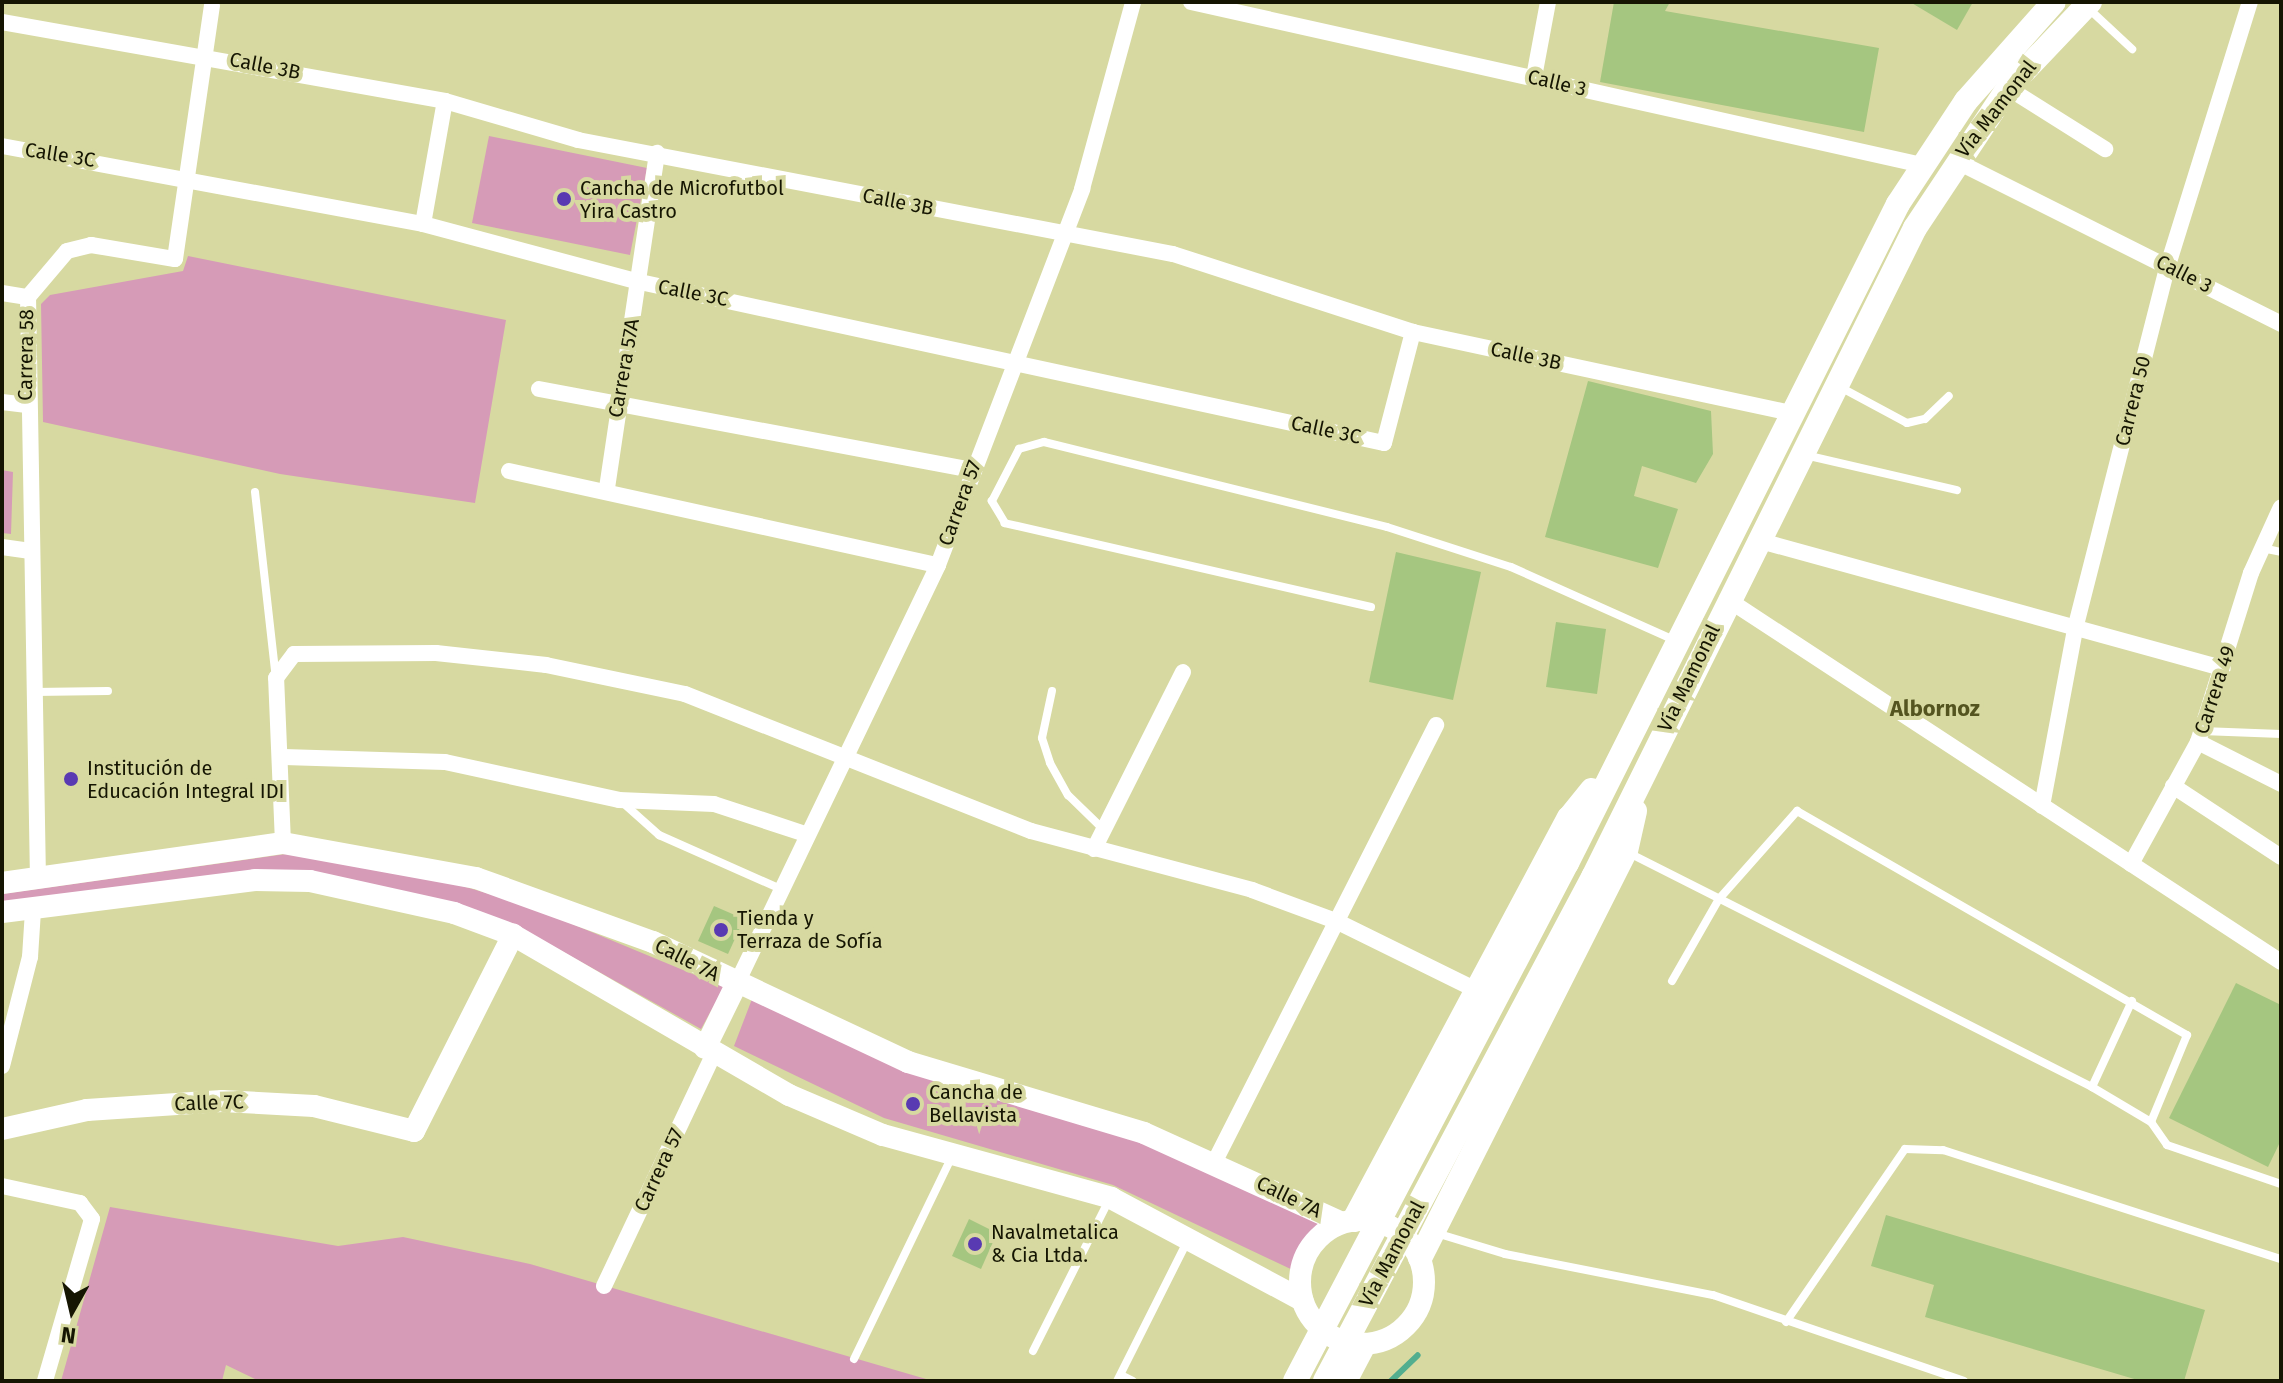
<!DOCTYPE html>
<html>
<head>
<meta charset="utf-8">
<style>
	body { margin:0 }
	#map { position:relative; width:2283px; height:1383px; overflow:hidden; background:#d7d9a1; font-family:"Fira Sans",sans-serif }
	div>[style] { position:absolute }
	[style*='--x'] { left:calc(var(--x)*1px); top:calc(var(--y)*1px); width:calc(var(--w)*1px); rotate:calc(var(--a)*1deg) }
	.green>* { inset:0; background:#d69bb7 }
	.stream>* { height:6px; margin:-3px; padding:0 3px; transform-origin:3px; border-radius:3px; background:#52ae8f }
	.building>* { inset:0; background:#a5c680 }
	.lane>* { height:8px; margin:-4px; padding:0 4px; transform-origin:4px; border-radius:4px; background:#fff }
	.street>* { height:16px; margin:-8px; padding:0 8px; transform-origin:8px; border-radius:8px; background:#fff }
	.secondary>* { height:22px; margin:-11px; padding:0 11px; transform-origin:11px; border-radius:11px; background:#fff }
	.secondary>.ring { margin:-11px; padding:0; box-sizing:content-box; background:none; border:22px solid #fff; border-radius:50% }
	.primary>* { height:24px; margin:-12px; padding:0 12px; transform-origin:12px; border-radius:12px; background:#fff }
	.dots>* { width:22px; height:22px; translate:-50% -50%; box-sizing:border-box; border:4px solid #d7d9a1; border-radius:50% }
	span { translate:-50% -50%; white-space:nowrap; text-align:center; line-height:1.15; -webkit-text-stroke:8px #d7d9a1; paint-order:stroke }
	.street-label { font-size:20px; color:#151502 }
	.poi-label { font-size:20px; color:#151502 }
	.left { translate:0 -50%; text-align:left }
	.neighbourhood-label { font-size:22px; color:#545420; font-weight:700 }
	.frame { position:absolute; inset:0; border:4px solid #151502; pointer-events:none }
	.north { position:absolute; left:32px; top:1271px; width:80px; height:80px; -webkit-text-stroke:6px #d7d9a1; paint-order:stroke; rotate:188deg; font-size:22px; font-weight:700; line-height:32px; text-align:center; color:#151502 }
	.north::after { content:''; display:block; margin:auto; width:28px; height:36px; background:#151502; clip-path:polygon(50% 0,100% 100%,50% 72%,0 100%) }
</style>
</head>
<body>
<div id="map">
	<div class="green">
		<div style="clip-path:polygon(489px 136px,647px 168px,630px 255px,472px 223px)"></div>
		<div style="clip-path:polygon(188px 256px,506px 320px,475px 503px,280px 474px,43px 422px,41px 304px,50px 295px,183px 271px)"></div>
		<div style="clip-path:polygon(2px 470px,13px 472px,11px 534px,2px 533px)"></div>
		<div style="clip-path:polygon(286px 854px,452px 883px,524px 904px,724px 987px,701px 1029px,517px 926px,285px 873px,2px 905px,2px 894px)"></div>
		<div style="clip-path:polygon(752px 999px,1212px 1168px,1326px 1222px,1306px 1239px,1297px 1272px,1113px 1185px,884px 1118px,734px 1046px)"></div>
		<div style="clip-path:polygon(110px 1207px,338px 1246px,403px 1237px,530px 1264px,933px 1381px,259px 1381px,226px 1365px,222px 1381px,61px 1381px)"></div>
	</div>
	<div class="stream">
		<div style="--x:1391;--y:1381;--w:37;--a:-44"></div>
	</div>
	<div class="building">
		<div style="clip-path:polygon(1614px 2px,1670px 2px,1665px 11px,1879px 48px,1864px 132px,1600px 82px)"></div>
		<div style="clip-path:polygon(1910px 2px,1973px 2px,1957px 30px)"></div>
		<div style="clip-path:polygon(1588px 381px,1711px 411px,1713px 454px,1696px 483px,1642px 466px,1634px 496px,1678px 509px,1658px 568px,1545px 537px)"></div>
		<div style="clip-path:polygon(1396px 552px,1481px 572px,1453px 700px,1369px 682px)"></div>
		<div style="clip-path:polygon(1556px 622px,1606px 629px,1597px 694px,1546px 687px)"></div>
		<div style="clip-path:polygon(714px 906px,744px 919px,728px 954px,698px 941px)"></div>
		<div style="clip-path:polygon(2236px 983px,2281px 1005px,2281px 1140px,2268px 1167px,2169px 1118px)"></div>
		<div style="clip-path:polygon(1886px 1215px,2205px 1310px,2184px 1381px,2141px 1381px,1925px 1317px,1934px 1285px,1871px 1266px)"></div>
		<div style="clip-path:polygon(969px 1219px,997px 1233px,981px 1269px,952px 1256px)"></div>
	</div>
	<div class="lane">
		<div style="--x:2089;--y:9;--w:59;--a:42.9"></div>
		<div style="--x:1840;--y:387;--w:76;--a:28.2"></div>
		<div style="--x:1907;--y:423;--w:18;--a:-13"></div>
		<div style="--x:1925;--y:419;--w:33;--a:-44"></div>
		<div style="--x:1805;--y:455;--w:156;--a:13"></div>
		<div style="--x:255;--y:492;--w:187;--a:83.6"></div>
		<div style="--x:2262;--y:548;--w:19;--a:12"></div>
		<div style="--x:1371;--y:607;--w:376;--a:-167.1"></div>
		<div style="--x:1005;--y:523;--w:26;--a:-121"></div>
		<div style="--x:992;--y:501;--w:59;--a:-62.6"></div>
		<div style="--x:1019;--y:449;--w:26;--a:-16"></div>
		<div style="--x:1044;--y:442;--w:353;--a:13.9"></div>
		<div style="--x:1387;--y:527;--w:130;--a:17.9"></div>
		<div style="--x:1511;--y:567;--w:179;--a:24.1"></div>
		<div style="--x:1052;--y:691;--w:48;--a:102"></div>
		<div style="--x:1042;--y:738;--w:26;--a:72"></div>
		<div style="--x:1050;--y:763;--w:37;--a:61"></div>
		<div style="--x:1068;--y:795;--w:49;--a:44.2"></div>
		<div style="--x:34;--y:692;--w:74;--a:-0.8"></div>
		<div style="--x:2202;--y:731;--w:79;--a:2.2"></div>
		<div style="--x:622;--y:802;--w:50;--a:41.7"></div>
		<div style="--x:659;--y:835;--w:133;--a:23.9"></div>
		<div style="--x:1627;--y:852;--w:521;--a:26.81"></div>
		<div style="--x:2092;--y:1087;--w:69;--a:30.7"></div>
		<div style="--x:2151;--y:1122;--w:28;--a:55"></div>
		<div style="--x:2167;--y:1145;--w:120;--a:18.9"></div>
		<div style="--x:1672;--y:981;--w:95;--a:-60.2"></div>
		<div style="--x:1719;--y:899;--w:118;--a:-48.4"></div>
		<div style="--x:1797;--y:811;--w:450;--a:29.9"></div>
		<div style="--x:2187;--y:1035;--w:94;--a:112.5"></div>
		<div style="--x:2092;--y:1087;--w:95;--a:-65.1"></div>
		<div style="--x:1436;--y:1233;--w:72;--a:16.9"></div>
		<div style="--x:1505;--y:1254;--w:212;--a:11.2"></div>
		<div style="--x:1713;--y:1295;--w:265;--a:18.9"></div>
		<div style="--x:1786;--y:1322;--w:210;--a:-55.5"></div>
		<div style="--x:1905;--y:1149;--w:38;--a:2"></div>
		<div style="--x:1943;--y:1150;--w:355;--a:17.9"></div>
		<div style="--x:1033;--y:1351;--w:171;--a:-63.3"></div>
		<div style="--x:854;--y:1359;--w:223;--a:-64.2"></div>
		<div style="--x:1121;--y:1375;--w:13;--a:27"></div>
		<div style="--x:1117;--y:1381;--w:156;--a:-63.3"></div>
	</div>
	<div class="street">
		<div style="--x:1191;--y:2;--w:749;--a:12.57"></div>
		<div style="--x:2;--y:22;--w:450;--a:10.1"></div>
		<div style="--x:445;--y:101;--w:139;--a:16.3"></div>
		<div style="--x:578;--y:140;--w:606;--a:10.85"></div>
		<div style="--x:1173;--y:254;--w:252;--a:18"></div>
		<div style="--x:1413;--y:332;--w:382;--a:12.1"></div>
		<div style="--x:1534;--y:77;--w:76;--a:-79.4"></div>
		<div style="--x:2008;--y:88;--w:115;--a:32.2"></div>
		<div style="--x:2;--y:146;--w:428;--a:10.5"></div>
		<div style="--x:423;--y:224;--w:225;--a:15"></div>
		<div style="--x:640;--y:282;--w:761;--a:12.21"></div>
		<div style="--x:1384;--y:443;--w:115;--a:-75.4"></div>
		<div style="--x:1956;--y:161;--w:364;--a:26.6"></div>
		<div style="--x:423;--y:224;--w:125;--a:-79.9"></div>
		<div style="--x:2;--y:293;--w:26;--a:9"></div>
		<div style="--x:539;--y:389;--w:440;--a:10.6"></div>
		<div style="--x:2;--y:402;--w:23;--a:7"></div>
		<div style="--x:509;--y:471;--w:439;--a:12.4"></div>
		<div style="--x:607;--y:488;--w:339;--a:-81.5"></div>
		<div style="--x:1757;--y:540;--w:483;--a:15.4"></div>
		<div style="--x:2;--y:547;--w:27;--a:8"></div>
		<div style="--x:1727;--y:599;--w:662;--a:33.23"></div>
		<div style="--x:2198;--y:742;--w:93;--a:26.8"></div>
		<div style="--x:284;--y:757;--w:161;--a:1.8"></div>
		<div style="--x:445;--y:762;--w:178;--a:12.3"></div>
		<div style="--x:619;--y:800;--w:95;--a:2.4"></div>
		<div style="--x:714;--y:804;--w:96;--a:18.2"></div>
		<div style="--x:2173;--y:786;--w:129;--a:33.3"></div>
		<div style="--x:2042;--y:806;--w:180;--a:-79.4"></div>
		<div style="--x:2075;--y:629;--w:376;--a:-75.7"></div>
		<div style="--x:2168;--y:265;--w:275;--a:-72.7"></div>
		<div style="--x:283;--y:843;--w:165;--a:-92.4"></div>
		<div style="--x:276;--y:678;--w:30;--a:-53"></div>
		<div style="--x:294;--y:654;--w:142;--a:-0.4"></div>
		<div style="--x:436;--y:653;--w:111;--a:6.2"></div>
		<div style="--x:546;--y:665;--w:142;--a:11.8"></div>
		<div style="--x:685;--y:694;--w:372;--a:21.6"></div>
		<div style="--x:1031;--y:831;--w:229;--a:14.9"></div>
		<div style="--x:1252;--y:890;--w:90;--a:20.3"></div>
		<div style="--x:1336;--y:921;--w:158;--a:26.2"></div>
		<div style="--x:1094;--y:849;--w:198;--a:-63.3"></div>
		<div style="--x:2131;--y:864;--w:139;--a:-61.2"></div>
		<div style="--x:2198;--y:742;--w:177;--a:-72.6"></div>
		<div style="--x:2251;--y:573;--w:72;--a:-65.6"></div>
		<div style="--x:38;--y:880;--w:583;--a:-90.98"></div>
		<div style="--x:28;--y:297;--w:60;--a:-49.7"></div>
		<div style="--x:67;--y:251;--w:25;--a:-14"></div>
		<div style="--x:91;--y:245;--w:85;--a:9.5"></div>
		<div style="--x:175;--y:259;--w:256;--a:-81.7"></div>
		<div style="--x:736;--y:985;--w:466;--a:-64.3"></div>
		<div style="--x:938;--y:565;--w:403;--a:-69"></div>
		<div style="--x:1082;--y:189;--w:194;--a:-74.7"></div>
		<div style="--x:2;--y:1066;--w:113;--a:-75.6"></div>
		<div style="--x:30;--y:957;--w:46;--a:-86.3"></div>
		<div style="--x:1215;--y:1161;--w:489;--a:-63.1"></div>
		<div style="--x:2;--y:1186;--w:80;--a:12.3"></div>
		<div style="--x:80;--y:1203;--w:20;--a:53"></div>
		<div style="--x:92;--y:1219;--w:169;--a:106.2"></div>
		<div style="--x:604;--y:1286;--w:258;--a:-64.7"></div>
	</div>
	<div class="secondary">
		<div style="--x:2;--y:883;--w:284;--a:-8.1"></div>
		<div style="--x:283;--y:843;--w:196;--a:10.3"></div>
		<div style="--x:476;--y:878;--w:188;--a:19.9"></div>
		<div style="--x:653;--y:942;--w:282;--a:25.2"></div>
		<div style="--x:908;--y:1062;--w:246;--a:16.7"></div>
		<div style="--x:1144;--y:1133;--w:217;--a:24.4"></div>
		<div style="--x:2;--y:912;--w:255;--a:-7.2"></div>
		<div style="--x:255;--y:880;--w:55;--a:1"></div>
		<div style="--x:310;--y:881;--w:148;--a:12.5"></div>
		<div style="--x:454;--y:913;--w:63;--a:20.4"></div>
		<div style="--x:513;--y:935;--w:319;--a:30.1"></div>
		<div style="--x:789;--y:1095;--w:102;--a:23.1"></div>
		<div style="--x:883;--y:1135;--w:237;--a:15.4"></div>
		<div style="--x:1111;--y:1198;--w:217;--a:28.1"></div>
		<div style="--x:705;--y:1048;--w:70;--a:-63.8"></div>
		<div style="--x:2;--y:1129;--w:87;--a:-12.6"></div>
		<div style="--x:87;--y:1110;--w:135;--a:-3.8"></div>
		<div style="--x:222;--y:1101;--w:92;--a:3.1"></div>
		<div style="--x:314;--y:1106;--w:103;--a:14"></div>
		<div style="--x:414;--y:1131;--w:220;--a:-63.2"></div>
		<div class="ring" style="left:1300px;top:1220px;width:102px;height:102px"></div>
	</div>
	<div class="primary">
		<div style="--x:1354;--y:1220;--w:456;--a:-61.9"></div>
		<div style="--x:1569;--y:818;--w:36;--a:-51"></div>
		<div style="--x:1420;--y:1258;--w:456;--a:-63.2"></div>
		<div style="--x:1626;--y:851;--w:41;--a:-77.3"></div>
		<div style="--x:1295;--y:1381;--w:585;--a:-62.3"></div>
		<div style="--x:1567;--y:863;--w:737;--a:-63.33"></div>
		<div style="--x:1898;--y:204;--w:123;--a:-56.6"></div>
		<div style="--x:1966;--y:101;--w:132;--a:-48.4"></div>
		<div style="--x:1325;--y:1381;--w:571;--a:-62"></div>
		<div style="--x:1593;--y:877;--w:724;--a:-63.61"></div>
		<div style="--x:1915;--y:228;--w:168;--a:-56.4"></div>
		<div style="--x:2008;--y:88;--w:119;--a:-46.4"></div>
		<div style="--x:1345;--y:1381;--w:41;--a:-62.2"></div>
	</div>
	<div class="dots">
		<div style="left:564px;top:199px;background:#593ab2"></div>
		<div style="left:71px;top:779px;background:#593ab2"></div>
		<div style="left:721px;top:930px;background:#593ab2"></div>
		<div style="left:913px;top:1104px;background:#593ab2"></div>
		<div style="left:975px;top:1244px;background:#593ab2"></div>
	</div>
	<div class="street-label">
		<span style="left:265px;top:66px;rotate:11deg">Calle 3B</span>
		<span style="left:1557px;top:83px;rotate:13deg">Calle 3</span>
		<span style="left:1996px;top:109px;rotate:-52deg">Vía Mamonal</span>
		<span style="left:60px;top:155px;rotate:9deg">Calle 3C</span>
		<span style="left:898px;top:202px;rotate:11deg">Calle 3B</span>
		<span style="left:2184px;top:274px;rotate:27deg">Calle 3</span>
		<span style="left:693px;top:293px;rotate:11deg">Calle 3C</span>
		<span style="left:26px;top:355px;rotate:-89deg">Carrera 58</span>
		<span style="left:1526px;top:356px;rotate:12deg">Calle 3B</span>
		<span style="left:624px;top:368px;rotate:-80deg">Carrera 57A</span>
		<span style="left:2133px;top:401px;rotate:-76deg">Carrera 50</span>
		<span style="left:1326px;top:430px;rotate:12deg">Calle 3C</span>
		<span style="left:960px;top:503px;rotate:-70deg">Carrera 57</span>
		<span style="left:1689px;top:678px;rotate:-64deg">Vía Mamonal</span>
		<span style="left:2215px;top:690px;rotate:-72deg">Carrera 49</span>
		<span style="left:687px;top:960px;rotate:27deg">Calle 7A</span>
		<span style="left:209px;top:1103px;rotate:-2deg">Calle 7C</span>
		<span style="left:659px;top:1170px;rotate:-65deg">Carrera 57</span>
		<span style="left:1289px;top:1197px;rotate:26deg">Calle 7A</span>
		<span style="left:1392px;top:1254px;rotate:-62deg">Vía Mamonal</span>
	</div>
	<div class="poi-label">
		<span class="left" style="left:580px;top:200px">Cancha de Microfutbol<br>Yira Castro</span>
		<span class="left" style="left:87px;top:780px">Institución de<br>Educación Integral IDI</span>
		<span class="left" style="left:737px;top:930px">Tienda y<br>Terraza de Sofía</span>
		<span class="left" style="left:929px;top:1104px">Cancha de<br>Bellavista</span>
		<span class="left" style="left:991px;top:1244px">Navalmetalica<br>&amp; Cia Ltda.</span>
	</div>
	<div class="neighbourhood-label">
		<span style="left:1935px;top:709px">Albornoz</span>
	</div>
	<div class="frame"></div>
	<div class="north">N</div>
</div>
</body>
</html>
